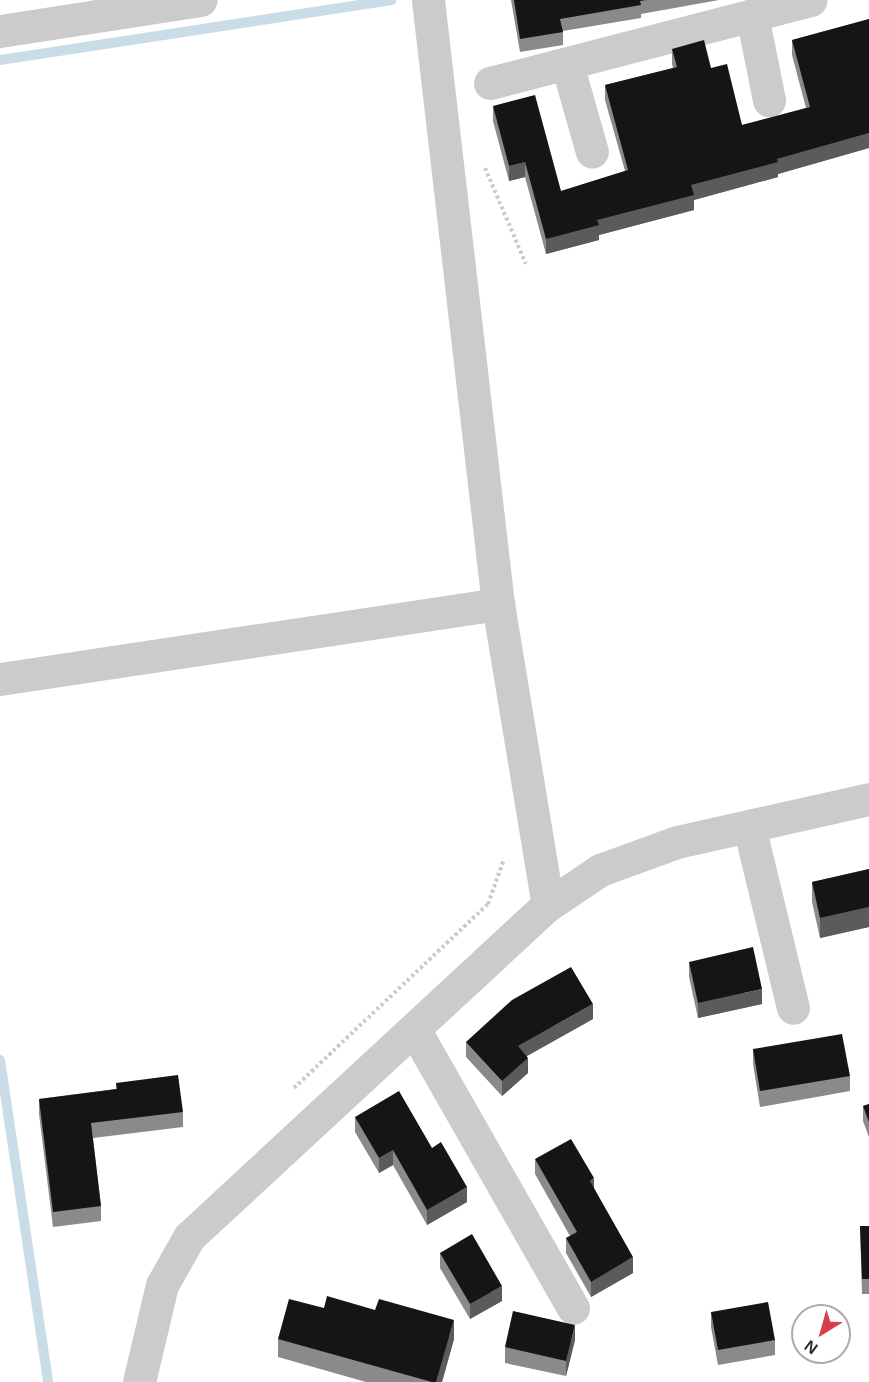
<!DOCTYPE html>
<html>
<head>
<meta charset="utf-8">
<style>
	body { margin:0 }
	#map { position:relative; width:869px; height:1382px; overflow:hidden; background:#fff; font-family:Arial,sans-serif }
	div>[style] { position:absolute }
	[style*='--x'] { left:calc(var(--x)*1px); top:calc(var(--y)*1px); width:calc(var(--w)*1px); rotate:calc(var(--a)*1deg) }
	.stream>* { height:10px; margin:-5px; padding:0 5px; transform-origin:5px; border-radius:5px; background:#cadce8 }
	.path>* { height:4px; margin-top:-2px; transform-origin:0; background:repeating-linear-gradient(90deg,#cbcbcb 0 3px,transparent 0 6px) }
	.minor>* { height:33px; margin:-16.5px; padding:0 16.5px; transform-origin:16.5px; border-radius:16.5px; background:#cbcbcb }
	.wall>* { inset:0; background:#8a8a8a }
	.shaded-wall>* { inset:0; background:#5b5b5b }
	.building>* { inset:0; background:#151515 }
	span { translate:-50% -50%; white-space:nowrap; text-align:center; line-height:1.15; -webkit-text-stroke:6px #fff; paint-order:stroke }
	.north { position:absolute; left:791px; top:1304px; width:60px; height:60px; box-sizing:border-box; background:#fff; border:2px solid #ababab; border-radius:50%; rotate:217deg; font-size:16px; font-weight:700; line-height:24px; text-align:center; color:#2e2e2e }
	.north::after { content:''; display:block; margin:auto; width:21px; height:27px; background:#d53f49; clip-path:polygon(50% 0,100% 100%,50% 72%,0 100%) }
</style>
</head>
<body>
<div id="map">
	<div class="stream">
		<div style="--x:0;--y:60;--w:396;--a:-8.7"></div>
		<div style="--x:0;--y:1060;--w:326;--a:81.5"></div>
	</div>
	<div class="path">
		<div style="--x:485;--y:168;--w:104;--a:66.9"></div>
		<div style="--x:294;--y:1088;--w:267;--a:-43.5"></div>
		<div style="--x:488;--y:904;--w:48;--a:-70.4"></div>
	</div>
	<div class="minor">
		<div style="--x:428;--y:0;--w:608;--a:83.39"></div>
		<div style="--x:498;--y:604;--w:305;--a:80.6"></div>
		<div style="--x:752;--y:15;--w:87;--a:78.7"></div>
		<div style="--x:0;--y:31;--w:203;--a:-8.8"></div>
		<div style="--x:567;--y:64;--w:91;--a:74.1"></div>
		<div style="--x:490;--y:83;--w:331;--a:-14.5"></div>
		<div style="--x:0;--y:679;--w:504;--a:-8.56"></div>
		<div style="--x:749;--y:826;--w:187;--a:76.4"></div>
		<div style="--x:414;--y:1029;--w:321;--a:60.3"></div>
		<div style="--x:139;--y:1382;--w:100;--a:-76.7"></div>
		<div style="--x:162;--y:1285;--w:55;--a:-60.6"></div>
		<div style="--x:189;--y:1237;--w:489;--a:-42.8"></div>
		<div style="--x:548;--y:905;--w:63;--a:-33.9"></div>
		<div style="--x:600;--y:870;--w:82;--a:-20"></div>
		<div style="--x:677;--y:842;--w:197;--a:-12.6"></div>
	</div>
	<div class="wall">
		<div style="clip-path:polygon(511px 0,719px 0,641px 14px,641px 18px,563px 31px,563px 45px,520px 52px)"></div>
		<div style="clip-path:polygon(869px 19px,869px 148px,778px 174px,778px 177px,694px 200px,694px 210px,599px 235px,599px 240px,546px 254px,525px 177px,509px 181px,493px 121px,493px 106px,561px 191px,625px 171px,605px 100px,605px 85px,673px 68px,672px 64px,672px 49px,711px 68px,742px 125px,806px 108px,792px 55px,792px 40px)"></div>
		<div style="clip-path:polygon(869px 869px,869px 927px,820px 938px,812px 902px,812px 882px)"></div>
		<div style="clip-path:polygon(689px 962px,762px 1004px,698px 1018px,689px 977px)"></div>
		<div style="clip-path:polygon(593px 1019px,527px 1056px,528px 1073px,502px 1096px,466px 1057px,466px 1042px)"></div>
		<div style="clip-path:polygon(753px 1049px,850px 1076px,850px 1091px,760px 1107px,753px 1064px)"></div>
		<div style="clip-path:polygon(116px 1083px,183px 1112px,183px 1127px,93px 1138px,101px 1206px,101px 1221px,53px 1227px,39px 1114px,39px 1099px,116px 1089px)"></div>
		<div style="clip-path:polygon(869px 1104px,869px 1137px,863px 1121px,863px 1106px)"></div>
		<div style="clip-path:polygon(355px 1117px,432px 1148px,467px 1202px,427px 1225px,393px 1165px,379px 1173px,355px 1132px)"></div>
		<div style="clip-path:polygon(535px 1159px,594px 1188px,633px 1273px,591px 1297px,566px 1253px,566px 1238px,570px 1236px,535px 1174px)"></div>
		<div style="clip-path:polygon(860px 1226px,869px 1226px,869px 1294px,862px 1294px)"></div>
		<div style="clip-path:polygon(440px 1253px,502px 1301px,470px 1319px,440px 1268px)"></div>
		<div style="clip-path:polygon(324px 1308px,454px 1339px,442px 1382px,480px 1382px,366px 1382px,278px 1357px,278px 1339px)"></div>
		<div style="clip-path:polygon(711px 1312px,775px 1340px,775px 1355px,718px 1365px,711px 1327px)"></div>
		<div style="clip-path:polygon(575px 1340px,566px 1376px,505px 1363px,505px 1347px)"></div>
	</div>
	<div class="shaded-wall">
		<div style="clip-path:polygon(869px 133px,869px 148px,778px 174px,778px 177px,694px 200px,694px 210px,599px 235px,599px 240px,546px 254px,546px 239px,691px 185px,777px 159px)"></div>
		<div style="clip-path:polygon(525px 162px,525px 177px,509px 181px,509px 166px)"></div>
		<div style="clip-path:polygon(869px 907px,869px 927px,820px 938px,820px 918px)"></div>
		<div style="clip-path:polygon(762px 989px,762px 1004px,698px 1018px,698px 1003px)"></div>
		<div style="clip-path:polygon(593px 1004px,593px 1019px,518px 1061px,518px 1046px)"></div>
		<div style="clip-path:polygon(528px 1058px,528px 1073px,502px 1096px,502px 1081px)"></div>
		<div style="clip-path:polygon(393px 1150px,393px 1165px,379px 1173px,379px 1158px)"></div>
		<div style="clip-path:polygon(594px 1178px,594px 1194px,590px 1181px)"></div>
		<div style="clip-path:polygon(467px 1187px,467px 1202px,427px 1225px,427px 1210px)"></div>
		<div style="clip-path:polygon(633px 1257px,633px 1273px,591px 1297px,591px 1282px)"></div>
		<div style="clip-path:polygon(502px 1286px,502px 1301px,470px 1319px,470px 1304px)"></div>
		<div style="clip-path:polygon(454px 1320px,454px 1339px,442px 1382px,436px 1382px)"></div>
		<div style="clip-path:polygon(575px 1325px,575px 1340px,566px 1376px,566px 1361px)"></div>
	</div>
	<div class="building">
		<div style="clip-path:polygon(514px 0,646px 0,640px 1px,641px 5px,560px 19px,563px 32px,520px 39px)"></div>
		<div style="clip-path:polygon(869px 19px,869px 133px,777px 159px,778px 162px,691px 185px,694px 195px,597px 220px,599px 225px,546px 239px,525px 162px,509px 166px,493px 106px,535px 95px,561px 191px,628px 170px,605px 85px,677px 67px,672px 49px,704px 40px,711px 68px,727px 64px,742px 125px,810px 107px,792px 40px)"></div>
		<div style="clip-path:polygon(869px 869px,869px 907px,820px 918px,812px 882px)"></div>
		<div style="clip-path:polygon(753px 947px,762px 989px,698px 1003px,689px 962px)"></div>
		<div style="clip-path:polygon(571px 967px,593px 1004px,518px 1046px,528px 1058px,502px 1081px,466px 1042px,512px 1000px)"></div>
		<div style="clip-path:polygon(842px 1034px,850px 1076px,760px 1091px,753px 1049px)"></div>
		<div style="clip-path:polygon(178px 1075px,183px 1112px,91px 1123px,101px 1206px,53px 1212px,39px 1099px,117px 1089px,116px 1083px)"></div>
		<div style="clip-path:polygon(399px 1091px,432px 1148px,441px 1142px,467px 1187px,427px 1210px,393px 1150px,379px 1158px,355px 1117px)"></div>
		<div style="clip-path:polygon(869px 1104px,869px 1122px,863px 1106px)"></div>
		<div style="clip-path:polygon(571px 1139px,594px 1178px,590px 1181px,633px 1257px,591px 1282px,566px 1238px,577px 1232px,535px 1159px)"></div>
		<div style="clip-path:polygon(860px 1226px,869px 1226px,869px 1279px,862px 1279px)"></div>
		<div style="clip-path:polygon(472px 1234px,502px 1286px,470px 1304px,440px 1253px)"></div>
		<div style="clip-path:polygon(327px 1296px,375px 1310px,379px 1299px,454px 1320px,436px 1382px,480px 1382px,432px 1382px,278px 1339px,289px 1299px,324px 1308px)"></div>
		<div style="clip-path:polygon(768px 1302px,775px 1340px,718px 1350px,711px 1312px)"></div>
		<div style="clip-path:polygon(513px 1311px,575px 1325px,566px 1361px,505px 1347px)"></div>
	</div>
	<div class="north">N</div>
</div>
</body>
</html>
